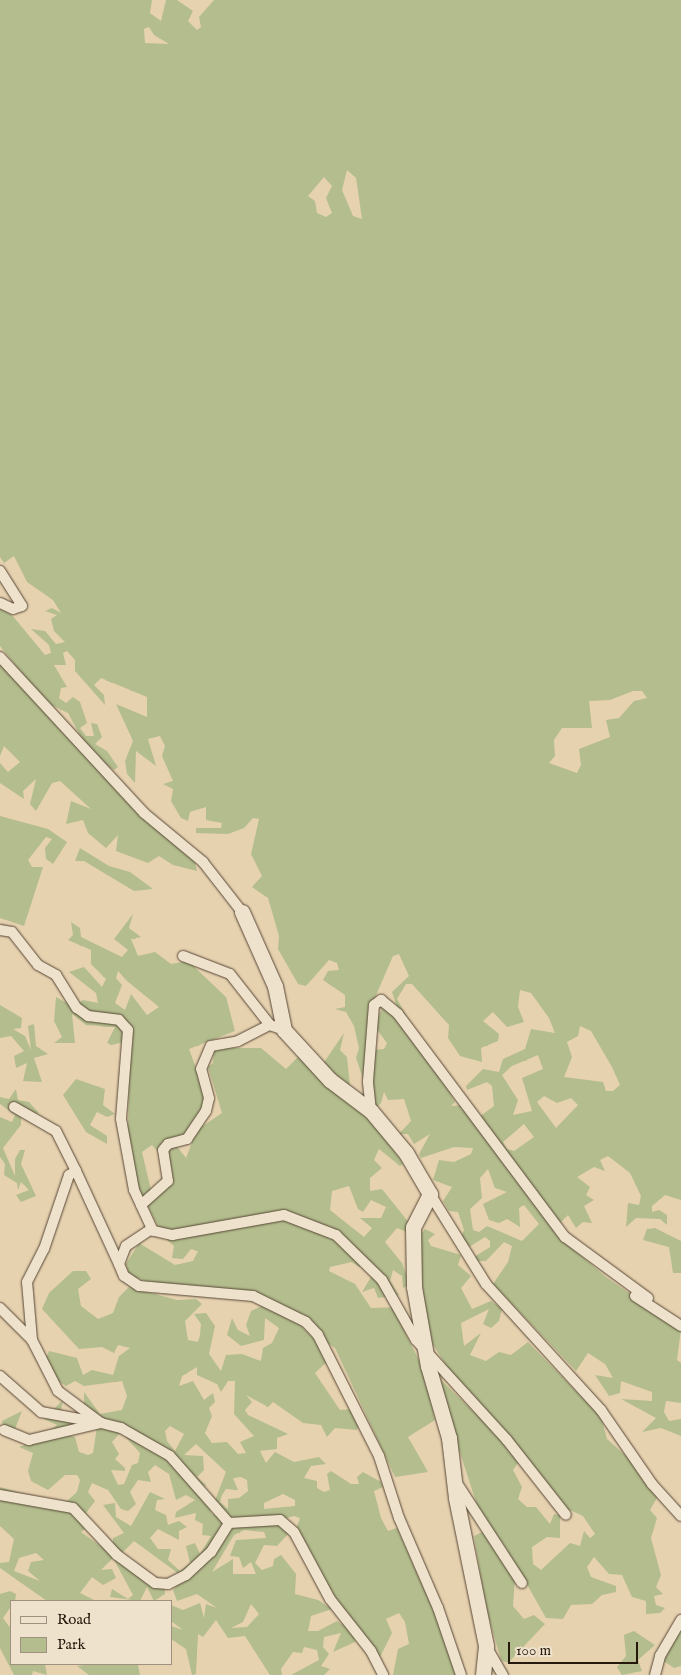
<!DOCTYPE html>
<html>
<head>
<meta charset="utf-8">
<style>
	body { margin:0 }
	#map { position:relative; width:681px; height:1675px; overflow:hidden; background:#e7d2b0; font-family:"IM FELL English",serif }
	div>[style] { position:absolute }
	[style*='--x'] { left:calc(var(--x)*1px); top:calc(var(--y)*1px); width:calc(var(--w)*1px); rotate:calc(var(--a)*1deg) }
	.green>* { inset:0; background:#b3bd8d }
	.roads { filter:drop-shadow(0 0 1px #564635) drop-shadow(0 0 1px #564635) }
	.street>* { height:10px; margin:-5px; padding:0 5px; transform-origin:5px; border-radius:5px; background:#efe2cc }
	.secondary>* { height:15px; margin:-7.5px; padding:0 7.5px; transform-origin:7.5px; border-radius:7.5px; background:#efe2cc }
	span { translate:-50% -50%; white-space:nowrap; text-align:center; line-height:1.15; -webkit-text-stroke:5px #efe2cc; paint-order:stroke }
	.legend { position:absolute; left:10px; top:1600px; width:162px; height:65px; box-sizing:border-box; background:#efe2cc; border:1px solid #9e917f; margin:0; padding:6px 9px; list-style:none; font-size:15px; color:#25180c }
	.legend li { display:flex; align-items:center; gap:10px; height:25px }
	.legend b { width:25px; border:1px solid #9e917f }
	.scale { position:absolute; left:508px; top:1642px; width:130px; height:22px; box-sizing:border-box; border:2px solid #25180c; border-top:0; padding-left:6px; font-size:15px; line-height:18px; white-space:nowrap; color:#25180c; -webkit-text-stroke:4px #efe2cc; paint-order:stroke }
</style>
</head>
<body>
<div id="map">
	<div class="green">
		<div style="clip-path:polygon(evenodd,0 0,152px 0,150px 13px,161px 21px,166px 0,177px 0,193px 11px,188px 21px,197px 30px,201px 27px,199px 17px,214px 0,681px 0,681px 1200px,665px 1195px,652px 1206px,652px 1212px,659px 1210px,667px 1215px,667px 1225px,660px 1219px,636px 1218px,626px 1227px,628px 1203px,639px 1205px,641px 1196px,630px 1173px,608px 1156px,600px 1160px,605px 1171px,594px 1167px,577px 1177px,590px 1187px,586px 1195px,594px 1200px,584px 1206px,592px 1223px,583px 1222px,576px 1228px,568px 1215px,559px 1224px,551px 1221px,560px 1238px,606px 1277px,681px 1329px,677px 1360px,681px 1363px,681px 1403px,666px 1401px,664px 1412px,669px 1421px,681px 1419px,681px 1436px,661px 1428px,642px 1432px,656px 1418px,621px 1399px,652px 1401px,652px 1392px,621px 1381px,620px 1393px,609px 1396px,595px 1375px,613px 1378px,605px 1364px,588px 1353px,576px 1371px,493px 1284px,508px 1262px,512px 1246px,504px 1242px,486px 1261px,476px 1261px,474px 1257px,490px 1247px,490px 1241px,485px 1237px,469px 1247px,459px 1240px,464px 1230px,458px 1212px,449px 1211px,443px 1201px,452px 1187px,433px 1180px,439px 1160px,454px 1162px,471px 1154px,473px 1148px,454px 1147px,421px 1158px,419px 1154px,430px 1134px,414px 1144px,408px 1134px,399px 1134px,411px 1121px,404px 1099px,388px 1100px,384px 1092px,381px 1103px,370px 1113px,403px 1164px,400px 1166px,379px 1149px,374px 1160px,382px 1168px,370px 1178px,370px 1191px,382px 1189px,410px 1224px,409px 1233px,397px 1228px,385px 1242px,402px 1263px,410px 1285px,403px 1288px,402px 1276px,393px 1270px,390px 1281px,399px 1295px,378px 1298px,374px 1288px,362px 1292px,374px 1272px,371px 1266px,359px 1267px,352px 1262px,330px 1267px,329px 1271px,355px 1284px,371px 1308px,402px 1307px,395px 1313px,423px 1368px,435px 1420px,408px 1437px,428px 1472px,395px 1477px,335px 1348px,322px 1339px,304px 1314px,290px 1315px,332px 1357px,315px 1373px,340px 1410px,356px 1409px,360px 1421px,357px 1430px,335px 1428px,327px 1437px,321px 1425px,303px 1423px,273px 1402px,268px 1407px,246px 1395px,252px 1402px,245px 1410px,248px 1415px,288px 1434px,277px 1438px,277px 1449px,260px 1451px,266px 1463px,275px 1452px,294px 1462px,319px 1457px,326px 1464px,311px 1466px,304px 1478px,317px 1481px,317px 1488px,324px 1492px,330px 1490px,327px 1474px,331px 1471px,351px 1484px,359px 1484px,357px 1477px,363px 1472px,381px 1482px,383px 1487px,374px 1491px,381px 1518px,388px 1531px,397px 1528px,441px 1627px,456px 1675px,393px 1675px,398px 1649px,409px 1644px,405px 1622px,399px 1613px,386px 1619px,392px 1633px,380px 1657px,337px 1601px,296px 1529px,300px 1518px,294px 1516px,280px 1520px,288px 1534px,277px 1546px,264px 1545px,255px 1563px,262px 1570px,273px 1566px,274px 1559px,281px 1555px,296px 1574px,295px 1594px,318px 1600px,332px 1609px,311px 1616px,308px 1631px,318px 1631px,337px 1621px,354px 1632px,355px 1642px,333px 1652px,341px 1633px,324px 1637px,323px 1647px,329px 1654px,321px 1666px,330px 1669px,324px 1675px,291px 1675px,319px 1660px,317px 1650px,304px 1647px,302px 1653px,293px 1652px,281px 1669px,282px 1675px,270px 1675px,245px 1636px,228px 1638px,216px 1620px,203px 1637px,198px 1634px,196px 1674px,192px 1675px,186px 1649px,171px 1639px,171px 1626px,183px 1630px,171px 1621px,171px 1605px,183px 1610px,200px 1603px,204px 1618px,206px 1604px,217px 1608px,197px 1594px,177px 1601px,173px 1590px,194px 1566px,179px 1574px,134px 1541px,122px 1553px,165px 1588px,165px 1594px,154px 1601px,147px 1587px,140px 1601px,110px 1597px,112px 1589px,128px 1599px,133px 1595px,113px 1558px,101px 1570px,112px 1569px,116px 1578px,103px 1585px,92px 1577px,80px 1593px,96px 1601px,47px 1601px,0 1568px,0 1563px,9px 1562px,14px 1539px,0 1526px,0 1487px,49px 1501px,67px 1501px,77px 1492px,80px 1480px,77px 1475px,65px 1475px,48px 1490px,31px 1481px,28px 1471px,33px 1453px,19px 1447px,27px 1444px,4px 1430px,2px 1421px,22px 1411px,15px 1429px,38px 1440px,57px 1425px,44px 1419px,63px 1400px,60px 1416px,73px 1421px,65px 1434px,75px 1437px,79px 1452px,88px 1455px,93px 1453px,98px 1420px,84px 1407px,84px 1392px,100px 1414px,122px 1410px,127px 1396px,122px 1381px,84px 1386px,75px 1381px,66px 1386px,55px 1379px,45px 1360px,49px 1351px,77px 1358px,83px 1375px,92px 1370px,113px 1375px,119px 1356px,130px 1348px,118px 1345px,114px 1353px,102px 1347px,79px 1349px,42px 1309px,49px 1293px,73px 1271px,86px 1271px,91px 1279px,78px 1289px,81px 1306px,98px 1319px,113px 1313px,119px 1297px,129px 1287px,177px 1300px,196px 1299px,202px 1304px,185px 1321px,188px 1340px,198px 1342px,200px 1335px,201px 1324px,194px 1314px,206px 1313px,215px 1326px,209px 1354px,221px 1371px,226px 1355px,242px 1354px,261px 1361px,263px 1348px,272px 1343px,279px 1328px,265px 1318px,264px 1340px,241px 1346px,227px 1335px,232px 1318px,238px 1330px,250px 1336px,246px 1325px,251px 1311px,264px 1305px,283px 1307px,241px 1291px,163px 1288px,129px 1275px,126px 1264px,139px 1243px,175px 1265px,193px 1261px,198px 1251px,191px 1249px,183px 1259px,172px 1258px,174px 1246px,166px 1239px,169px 1232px,158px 1226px,147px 1204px,170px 1182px,164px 1159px,152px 1145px,142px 1152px,151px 1190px,141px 1198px,128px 1137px,130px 1024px,122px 1026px,123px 1042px,112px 1045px,107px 1043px,115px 1027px,86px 1025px,72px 1014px,75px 1043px,54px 1043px,62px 1037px,54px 1021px,56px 997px,74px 1007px,83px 1000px,98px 1003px,96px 993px,69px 972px,84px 967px,102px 987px,106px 979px,91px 964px,91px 950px,68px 940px,73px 935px,71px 922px,80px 928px,81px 937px,122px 957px,128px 950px,114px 939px,133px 914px,129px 928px,141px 937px,131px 939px,138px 956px,155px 952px,171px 964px,188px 961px,226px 997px,235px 1031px,189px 1049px,205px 1092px,204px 1112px,183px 1138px,172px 1140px,186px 1158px,197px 1130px,222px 1113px,208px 1067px,213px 1063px,214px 1048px,261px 1048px,286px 1069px,299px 1056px,318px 1071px,344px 1033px,340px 1050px,347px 1057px,350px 1086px,360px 1098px,367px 1090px,356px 1058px,359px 1048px,354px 1026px,346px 1012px,335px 1009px,345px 1007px,345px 995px,323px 980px,328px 971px,339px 970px,337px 963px,329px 960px,306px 986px,298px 984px,278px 949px,279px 936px,268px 898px,252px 887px,262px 876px,251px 854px,259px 819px,253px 818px,244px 828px,228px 834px,196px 833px,196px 828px,221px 828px,222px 823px,206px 820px,206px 807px,190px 812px,188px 821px,181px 818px,171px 801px,173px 789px,163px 784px,173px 781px,162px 756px,165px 746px,160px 736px,148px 739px,156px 766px,136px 751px,135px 783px,127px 774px,125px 761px,133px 741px,116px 704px,147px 717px,147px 697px,101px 678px,94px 685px,104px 695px,105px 705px,75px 671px,75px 660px,67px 651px,63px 653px,66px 665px,54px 665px,67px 687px,61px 688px,59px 698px,66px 703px,73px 697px,80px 702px,87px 723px,80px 728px,86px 736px,94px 736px,91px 723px,97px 724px,102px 737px,95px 744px,107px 751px,118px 767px,114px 770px,90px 754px,68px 713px,45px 702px,0 646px,0 609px,12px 615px,45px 655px,51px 653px,49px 645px,31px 629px,45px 631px,56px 644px,65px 642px,54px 631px,51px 619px,57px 615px,45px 611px,52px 608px,61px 613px,53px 600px,27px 582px,14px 556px,4px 563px,0 557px,0 0,149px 27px,154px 35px,169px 44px,145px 43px,144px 29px,149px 27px,0 0,347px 170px,356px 178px,362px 219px,353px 216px,342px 190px,347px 170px,0 0,324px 177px,332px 186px,326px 198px,332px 213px,326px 217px,317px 213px,315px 201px,308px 196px,324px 177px,0 0,633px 691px,642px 691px,647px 698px,634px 701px,619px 718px,606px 720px,610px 737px,579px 749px,581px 765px,577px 773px,549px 763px,555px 756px,554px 740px,562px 728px,592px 728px,589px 701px,610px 700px,633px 691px,0 0,399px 954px,409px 976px,392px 992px,398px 1010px,411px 1024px,397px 999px,406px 984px,412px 984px,449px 1025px,448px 1038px,460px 1056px,482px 1062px,481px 1048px,498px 1041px,499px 1034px,483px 1021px,493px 1012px,507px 1027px,524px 1022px,518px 1007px,520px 990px,531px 993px,549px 1018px,555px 1033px,531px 1029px,525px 1049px,503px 1059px,499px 1072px,483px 1069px,466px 1086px,467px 1090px,487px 1082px,492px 1086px,494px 1106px,479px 1117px,469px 1117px,463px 1105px,451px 1106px,455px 1102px,432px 1061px,383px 1005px,375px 1027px,387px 1043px,384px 1049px,374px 1050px,374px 1064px,369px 1062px,374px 1000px,393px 956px,399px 954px,0 0,118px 971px,127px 981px,159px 1007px,147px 1015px,131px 994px,125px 1010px,115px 1003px,122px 985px,116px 978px,118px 971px,0 0,580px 1026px,591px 1031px,612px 1067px,620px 1085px,613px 1091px,606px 1091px,603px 1082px,564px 1077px,572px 1057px,567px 1042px,578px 1036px,580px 1026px,0 0,538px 1055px,543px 1069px,522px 1078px,532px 1111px,513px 1115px,518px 1100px,502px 1075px,512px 1066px,538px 1055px,0 0,325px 1081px,338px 1082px,362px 1105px,351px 1101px,325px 1081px,0 0,544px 1096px,557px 1103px,571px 1098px,578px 1105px,556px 1128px,537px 1102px,544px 1096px,0 0,524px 1124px,534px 1137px,514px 1151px,507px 1149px,503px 1142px,524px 1124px,0 0,488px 1169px,495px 1188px,507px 1192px,483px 1204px,489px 1220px,499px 1223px,507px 1219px,520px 1227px,519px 1208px,524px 1205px,539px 1224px,522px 1241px,487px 1226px,479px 1232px,473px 1230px,470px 1209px,482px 1198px,480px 1178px,488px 1169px,0 0,349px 1186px,358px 1209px,363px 1212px,371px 1200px,386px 1207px,381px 1218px,360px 1218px,372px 1228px,364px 1237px,330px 1210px,332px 1191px,349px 1186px,0 0,197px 1367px,197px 1375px,217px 1384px,221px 1392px,228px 1381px,235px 1381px,234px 1414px,254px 1436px,240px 1442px,246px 1453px,238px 1454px,227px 1442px,212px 1443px,205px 1433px,212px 1416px,209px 1408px,215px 1402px,213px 1393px,204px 1400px,193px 1381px,179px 1386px,182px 1376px,197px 1367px,0 0,170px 1426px,184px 1434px,175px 1451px,167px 1441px,165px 1431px,170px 1426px,0 0,121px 1432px,140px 1453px,138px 1463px,132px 1465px,124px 1484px,118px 1485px,111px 1470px,125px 1471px,125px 1468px,115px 1459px,119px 1454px,112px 1442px,121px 1432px,0 0,196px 1444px,226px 1472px,214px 1503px,227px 1517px,246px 1519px,229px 1531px,227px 1523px,211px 1513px,208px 1492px,200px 1497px,183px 1475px,185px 1469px,196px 1484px,207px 1486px,197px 1477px,204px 1470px,203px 1456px,184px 1455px,196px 1444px,0 0,155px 1465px,169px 1474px,176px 1500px,186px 1495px,195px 1500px,176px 1512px,175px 1518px,196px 1513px,195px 1520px,203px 1524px,202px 1535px,211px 1536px,200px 1554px,195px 1543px,186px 1546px,190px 1563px,180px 1571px,168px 1560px,171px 1549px,158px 1549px,150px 1538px,158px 1529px,179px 1540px,179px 1531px,187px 1527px,179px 1521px,168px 1525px,166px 1515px,155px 1510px,157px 1500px,165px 1499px,150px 1492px,131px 1526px,116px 1517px,115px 1503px,103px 1505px,124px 1533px,113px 1538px,113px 1555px,81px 1532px,91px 1525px,86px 1513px,95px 1501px,88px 1492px,92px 1483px,108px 1490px,121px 1509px,128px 1511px,136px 1504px,130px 1492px,138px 1480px,151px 1482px,148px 1472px,155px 1465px,0 0,241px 1477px,247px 1480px,248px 1491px,239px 1498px,228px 1499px,228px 1509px,220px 1502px,222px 1495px,226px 1489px,238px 1490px,233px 1478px,241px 1477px,0 0,283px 1494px,295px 1500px,295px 1506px,264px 1509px,264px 1503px,283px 1494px,0 0,244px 1530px,264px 1532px,266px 1538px,236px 1540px,230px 1556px,239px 1557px,243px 1568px,251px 1562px,256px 1574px,233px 1574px,233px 1559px,212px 1572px,234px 1535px,244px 1530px,0 0,36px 1553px,44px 1560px,31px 1562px,28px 1571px,40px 1581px,14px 1571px,19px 1558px,36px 1553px,0 0,251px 1604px,259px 1614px,247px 1627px,231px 1628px,243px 1622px,251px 1604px)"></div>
		<div style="clip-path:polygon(0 662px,194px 858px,197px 871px,173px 865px,159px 856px,148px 863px,116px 851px,118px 835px,106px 848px,88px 833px,83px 820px,66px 824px,71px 801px,91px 809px,60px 781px,52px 783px,36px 811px,30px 804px,36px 779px,23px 791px,24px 799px,0 783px,0 763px,8px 772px,20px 762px,4px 746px,0 756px)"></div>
		<div style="clip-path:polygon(0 816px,48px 829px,67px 842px,53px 864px,46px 859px,45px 848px,52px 839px,46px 837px,28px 860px,32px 867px,43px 867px,24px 926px,0 918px)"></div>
		<div style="clip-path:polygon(80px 848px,109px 866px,130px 872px,153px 889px,134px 891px,84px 861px,75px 861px)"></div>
		<div style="clip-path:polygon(0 1005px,22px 1018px,21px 1028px,13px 1029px,25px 1036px,31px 1050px,28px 1026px,34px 1024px,36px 1046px,48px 1054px,34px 1058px,42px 1082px,23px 1081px,27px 1063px,16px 1068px,14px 1056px,24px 1051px,11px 1036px,0 1038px)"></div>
		<div style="clip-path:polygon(76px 1079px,105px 1089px,103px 1105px,115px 1114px,107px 1117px,97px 1112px,90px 1125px,107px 1136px,107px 1144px,86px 1132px,63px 1095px)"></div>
		<div style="clip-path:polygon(16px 1089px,18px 1100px,29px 1102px,39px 1113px,21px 1117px,21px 1125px,3px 1148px,15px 1176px,15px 1159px,20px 1150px,25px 1150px,21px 1164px,36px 1196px,21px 1202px,16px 1195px,29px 1190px,21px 1182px,18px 1190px,17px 1183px,4px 1175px,5px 1164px,0 1157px,0 1117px,12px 1122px,15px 1115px,0 1104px,0 1097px,9px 1099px)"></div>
		<div style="clip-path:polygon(655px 1228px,681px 1241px,681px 1273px,673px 1273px,669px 1247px,643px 1240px,647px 1229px)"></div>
		<div style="clip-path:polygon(425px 1229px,435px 1234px,428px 1240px,431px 1246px,461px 1255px,458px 1265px,471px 1276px,461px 1288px,472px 1309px,491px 1301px,502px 1309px,499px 1321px,491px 1328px,483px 1324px,489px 1309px,461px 1323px,464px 1346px,481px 1333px,470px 1355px,486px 1361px,499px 1352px,511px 1355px,528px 1342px,601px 1417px,607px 1439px,634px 1463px,658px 1496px,650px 1510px,657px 1518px,651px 1538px,661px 1575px,656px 1587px,663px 1594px,654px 1596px,656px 1605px,665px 1608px,660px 1613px,646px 1614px,646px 1601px,632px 1597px,622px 1575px,609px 1574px,594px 1557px,587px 1567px,591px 1577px,616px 1586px,616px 1592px,602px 1595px,592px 1604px,571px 1605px,563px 1619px,546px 1618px,516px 1565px,513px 1606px,524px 1619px,534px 1615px,545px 1624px,508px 1663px,501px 1660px,486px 1607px,474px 1536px,486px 1530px,509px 1552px,479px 1511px,438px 1385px,441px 1380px,509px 1447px,518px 1463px,513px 1470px,522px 1487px,518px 1499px,527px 1507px,536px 1507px,550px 1524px,554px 1514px,560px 1515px,560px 1538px,547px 1537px,532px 1547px,533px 1564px,541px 1570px,570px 1543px,580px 1546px,584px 1531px,590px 1538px,595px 1534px,583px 1516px,561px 1506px,451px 1373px,430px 1340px,420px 1270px,419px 1236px)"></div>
		<div style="clip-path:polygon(10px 1591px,16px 1594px,15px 1601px,3px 1618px,11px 1629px,11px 1664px,45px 1664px,47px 1675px,33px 1671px,32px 1675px,14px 1675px,0 1648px,0 1594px)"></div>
		<div style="clip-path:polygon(681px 1625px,681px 1666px,674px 1668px,662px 1660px)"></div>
		<div style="clip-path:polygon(634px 1631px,655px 1645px,638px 1660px,642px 1671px,622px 1675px,617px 1667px,626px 1656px,624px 1635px)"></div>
		<div style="clip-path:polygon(93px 1664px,138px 1665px,140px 1675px,89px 1675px,77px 1666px)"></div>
	</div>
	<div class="roads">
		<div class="street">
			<div style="--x:0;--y:571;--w:41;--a:57.8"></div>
			<div style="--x:22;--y:606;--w:9;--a:162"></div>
			<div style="--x:13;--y:609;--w:14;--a:-155"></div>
			<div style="--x:0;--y:657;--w:212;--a:47.3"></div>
			<div style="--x:144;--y:813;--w:77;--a:39.7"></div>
			<div style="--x:203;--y:862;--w:63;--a:52"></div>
			<div style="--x:0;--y:930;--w:12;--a:9"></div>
			<div style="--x:12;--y:932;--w:42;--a:51.8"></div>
			<div style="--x:38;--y:965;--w:21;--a:29"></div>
			<div style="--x:56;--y:975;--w:39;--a:58"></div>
			<div style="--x:77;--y:1008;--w:14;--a:36"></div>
			<div style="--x:88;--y:1016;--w:31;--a:7"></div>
			<div style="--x:119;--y:1020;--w:13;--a:48"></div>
			<div style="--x:128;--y:1030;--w:89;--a:94.5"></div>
			<div style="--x:121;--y:1119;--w:72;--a:79.6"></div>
			<div style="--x:134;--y:1190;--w:45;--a:65.1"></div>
			<div style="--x:183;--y:956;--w:50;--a:21"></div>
			<div style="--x:230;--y:974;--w:65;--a:51.9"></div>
			<div style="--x:14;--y:1107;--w:48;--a:29.7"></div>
			<div style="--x:56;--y:1131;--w:45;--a:63.4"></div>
			<div style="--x:371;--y:1111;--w:30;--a:-96"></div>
			<div style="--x:368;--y:1081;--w:76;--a:-85.5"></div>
			<div style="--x:374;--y:1005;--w:9;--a:-36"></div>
			<div style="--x:381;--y:1000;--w:22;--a:39"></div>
			<div style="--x:398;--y:1014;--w:279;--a:53.2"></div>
			<div style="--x:565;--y:1237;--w:103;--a:36.3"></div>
			<div style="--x:430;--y:1194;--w:106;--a:58.1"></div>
			<div style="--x:486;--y:1284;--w:171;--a:47.6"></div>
			<div style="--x:601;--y:1410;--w:90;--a:55.4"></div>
			<div style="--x:652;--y:1484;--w:43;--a:47.8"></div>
			<div style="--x:141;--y:1205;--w:36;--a:-42"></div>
			<div style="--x:168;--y:1181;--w:31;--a:-99"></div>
			<div style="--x:163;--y:1150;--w:8;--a:-50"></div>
			<div style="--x:168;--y:1144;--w:20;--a:-15"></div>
			<div style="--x:187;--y:1139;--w:34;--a:-56"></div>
			<div style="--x:206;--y:1111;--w:13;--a:-77"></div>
			<div style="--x:209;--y:1098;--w:30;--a:-105"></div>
			<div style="--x:201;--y:1069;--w:25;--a:-67"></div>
			<div style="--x:211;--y:1046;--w:27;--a:-10"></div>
			<div style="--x:238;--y:1041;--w:36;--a:-27"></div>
			<div style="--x:270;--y:1025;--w:15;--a:20"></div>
			<div style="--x:635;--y:1296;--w:55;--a:33.1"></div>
			<div style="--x:0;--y:1308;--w:45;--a:45"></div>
			<div style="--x:0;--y:1376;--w:55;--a:41.3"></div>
			<div style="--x:41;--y:1412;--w:61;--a:10.4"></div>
			<div style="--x:101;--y:1423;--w:54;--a:-143.3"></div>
			<div style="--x:58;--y:1391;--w:57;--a:-117"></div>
			<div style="--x:32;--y:1340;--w:58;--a:-94.9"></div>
			<div style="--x:27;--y:1282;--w:37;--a:-63"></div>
			<div style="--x:44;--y:1249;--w:78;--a:-71.3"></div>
			<div style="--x:69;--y:1175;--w:8;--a:-30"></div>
			<div style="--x:76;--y:1171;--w:102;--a:65.2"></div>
			<div style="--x:4;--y:1430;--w:27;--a:22"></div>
			<div style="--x:29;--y:1440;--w:74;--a:-13.3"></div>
			<div style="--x:101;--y:1423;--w:21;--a:14"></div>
			<div style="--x:121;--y:1428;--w:56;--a:29.7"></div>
			<div style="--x:170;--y:1456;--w:89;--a:48.6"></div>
			<div style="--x:458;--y:1485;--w:117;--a:56.9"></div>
			<div style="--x:0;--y:1495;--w:74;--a:10.1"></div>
			<div style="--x:73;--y:1508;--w:64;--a:46.9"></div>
			<div style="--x:117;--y:1555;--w:47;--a:36.4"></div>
			<div style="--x:155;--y:1583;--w:13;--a:4"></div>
			<div style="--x:168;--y:1584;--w:20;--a:-27"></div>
			<div style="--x:186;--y:1575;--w:34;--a:-43"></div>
			<div style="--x:211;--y:1552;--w:34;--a:-58"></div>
			<div style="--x:229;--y:1523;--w:51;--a:-3.4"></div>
			<div style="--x:280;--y:1520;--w:18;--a:41"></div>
			<div style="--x:294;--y:1532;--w:76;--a:61.8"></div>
			<div style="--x:330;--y:1599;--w:66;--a:51.7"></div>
			<div style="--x:371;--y:1651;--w:27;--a:63"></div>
			<div style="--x:486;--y:1646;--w:34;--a:60"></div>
			<div style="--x:461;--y:1675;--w:71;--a:-108.9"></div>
			<div style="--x:438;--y:1608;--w:98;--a:-113.4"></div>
			<div style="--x:399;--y:1518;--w:65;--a:-107.9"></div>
			<div style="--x:379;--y:1456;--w:136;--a:-116.8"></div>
			<div style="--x:318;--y:1335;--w:18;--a:-133"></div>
			<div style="--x:306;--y:1322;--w:59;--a:-153.9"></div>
			<div style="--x:253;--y:1296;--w:114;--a:-175"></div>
			<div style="--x:139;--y:1286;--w:18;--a:-146"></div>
			<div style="--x:124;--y:1276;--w:13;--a:-113"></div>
			<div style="--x:119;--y:1264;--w:19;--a:-69"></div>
			<div style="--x:126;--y:1246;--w:29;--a:-34"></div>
			<div style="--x:150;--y:1230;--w:23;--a:13"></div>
			<div style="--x:172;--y:1235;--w:114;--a:-10.1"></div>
			<div style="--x:284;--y:1215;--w:56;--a:21"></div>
			<div style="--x:336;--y:1235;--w:64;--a:44.4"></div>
			<div style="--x:382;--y:1280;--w:69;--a:60.5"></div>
			<div style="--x:416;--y:1340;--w:135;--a:47.7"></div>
			<div style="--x:507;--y:1440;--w:95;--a:51.8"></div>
			<div style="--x:655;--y:1675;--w:20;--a:-75"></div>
			<div style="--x:660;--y:1656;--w:42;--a:-59.7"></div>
		</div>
		<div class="secondary">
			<div style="--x:242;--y:912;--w:81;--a:66"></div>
			<div style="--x:275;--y:986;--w:45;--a:78.4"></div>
			<div style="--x:284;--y:1030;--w:68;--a:47.4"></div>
			<div style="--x:330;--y:1080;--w:51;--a:37.1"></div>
			<div style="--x:371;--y:1111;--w:55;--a:50.2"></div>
			<div style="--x:406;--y:1153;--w:48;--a:59.7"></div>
			<div style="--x:430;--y:1194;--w:37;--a:117"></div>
			<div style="--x:413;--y:1227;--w:60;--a:89"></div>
			<div style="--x:414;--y:1287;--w:80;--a:80"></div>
			<div style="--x:428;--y:1366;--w:75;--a:73.7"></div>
			<div style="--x:449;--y:1438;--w:60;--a:83.3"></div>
			<div style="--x:456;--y:1498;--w:151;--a:78.5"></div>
			<div style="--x:486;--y:1646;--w:29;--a:96"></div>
		</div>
	</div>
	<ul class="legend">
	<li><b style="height:6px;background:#efe2cc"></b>Road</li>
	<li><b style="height:14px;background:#b3bd8d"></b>Park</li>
	</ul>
	<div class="scale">100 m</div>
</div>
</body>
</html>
